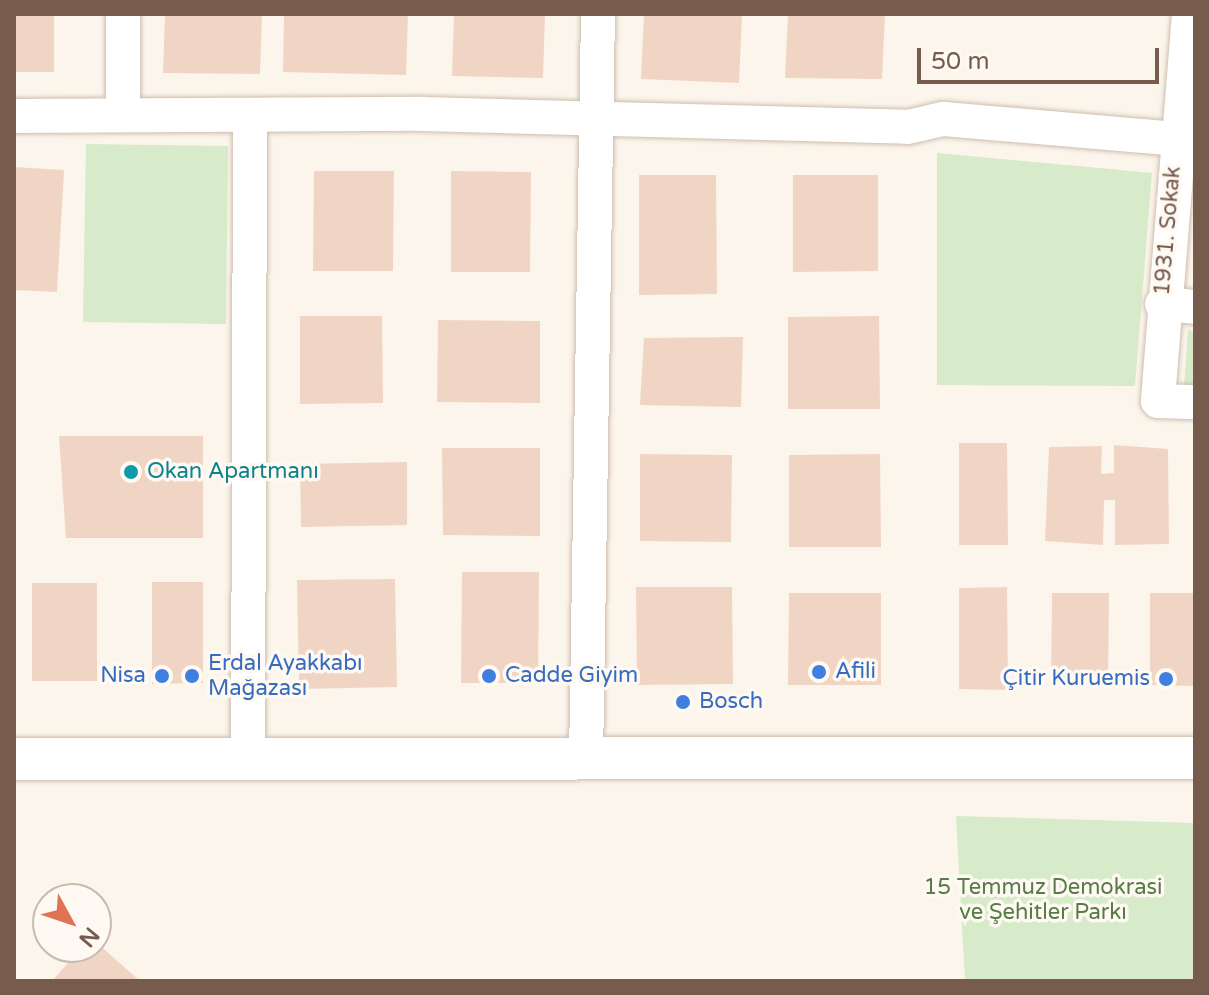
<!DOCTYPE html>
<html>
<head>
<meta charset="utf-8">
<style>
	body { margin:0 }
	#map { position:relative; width:1209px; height:995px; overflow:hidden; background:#fcf5eb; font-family:"Varela Round",sans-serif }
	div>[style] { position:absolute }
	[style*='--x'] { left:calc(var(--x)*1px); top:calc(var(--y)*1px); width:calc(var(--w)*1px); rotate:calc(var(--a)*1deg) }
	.green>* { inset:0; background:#d7eac9 }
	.building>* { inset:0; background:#f1d5c4 }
	.roads { filter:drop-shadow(0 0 2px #cebdb0) drop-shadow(0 0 2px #cebdb0) }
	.minor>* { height:34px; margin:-17px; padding:0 17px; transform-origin:17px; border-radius:17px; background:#fff }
	.tertiary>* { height:42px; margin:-21px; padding:0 21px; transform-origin:21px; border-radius:21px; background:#fff }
	.dots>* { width:22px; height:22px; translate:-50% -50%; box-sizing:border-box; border:4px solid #fef9f2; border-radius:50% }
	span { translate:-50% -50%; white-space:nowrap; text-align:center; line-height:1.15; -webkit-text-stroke:7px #fef9f2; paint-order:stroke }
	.street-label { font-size:22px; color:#775c4e }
	.culture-label { font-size:22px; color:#0d838f }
	.left { translate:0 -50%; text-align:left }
	.shop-label { font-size:22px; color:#366cbe }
	.right { translate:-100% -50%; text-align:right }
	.park-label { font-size:22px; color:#577c46 }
	.frame { position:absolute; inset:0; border:16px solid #775c4e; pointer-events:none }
	.north { position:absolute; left:32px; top:883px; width:80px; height:80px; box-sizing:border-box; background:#fef9f2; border:2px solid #c8bab0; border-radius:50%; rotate:130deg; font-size:22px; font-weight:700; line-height:32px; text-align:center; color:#775c4e }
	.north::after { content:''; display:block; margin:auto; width:28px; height:36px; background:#e07256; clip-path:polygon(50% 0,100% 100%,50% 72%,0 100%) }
	.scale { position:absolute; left:917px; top:48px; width:242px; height:36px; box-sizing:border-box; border:4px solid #775c4e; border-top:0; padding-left:10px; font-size:24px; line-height:28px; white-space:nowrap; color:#775c4e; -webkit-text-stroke:6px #fef9f2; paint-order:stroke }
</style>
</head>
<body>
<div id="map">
	<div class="green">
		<div style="clip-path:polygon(86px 144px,228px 146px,226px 324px,83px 322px)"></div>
		<div style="clip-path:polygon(937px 153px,1152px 173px,1135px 386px,937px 385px)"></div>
		<div style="clip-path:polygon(1188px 330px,1195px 331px,1195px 387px,1184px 387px)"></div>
		<div style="clip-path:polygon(956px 816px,1195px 823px,1195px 981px,965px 981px)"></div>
	</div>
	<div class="building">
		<div style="clip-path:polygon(14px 14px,54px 14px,54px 72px,14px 72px)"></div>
		<div style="clip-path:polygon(165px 14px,262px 14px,260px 74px,163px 73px)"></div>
		<div style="clip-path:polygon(284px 14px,408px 14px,406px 75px,283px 72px)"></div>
		<div style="clip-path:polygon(454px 14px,545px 14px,543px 78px,452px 76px)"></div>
		<div style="clip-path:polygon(644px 14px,742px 15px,739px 83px,641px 79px)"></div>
		<div style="clip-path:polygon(788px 14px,885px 14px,882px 79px,785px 78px)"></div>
		<div style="clip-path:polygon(14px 167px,64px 170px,57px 292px,14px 290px)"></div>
		<div style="clip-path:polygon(314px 171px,394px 171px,393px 271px,313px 271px)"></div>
		<div style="clip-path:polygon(451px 171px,531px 172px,530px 272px,451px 272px)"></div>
		<div style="clip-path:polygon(639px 175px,716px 175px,717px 294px,639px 295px)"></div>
		<div style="clip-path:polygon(793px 175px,878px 175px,878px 271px,793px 272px)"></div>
		<div style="clip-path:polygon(300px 316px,382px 316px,383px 403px,300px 404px)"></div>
		<div style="clip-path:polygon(879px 316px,880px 409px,788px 409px,788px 317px)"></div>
		<div style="clip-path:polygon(438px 320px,540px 321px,540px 403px,437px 402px)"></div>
		<div style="clip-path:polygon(743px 337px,741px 407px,640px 405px,644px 338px)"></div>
		<div style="clip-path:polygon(59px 436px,203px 436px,203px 538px,66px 538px)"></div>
		<div style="clip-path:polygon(959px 443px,1007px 443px,1008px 545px,959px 545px)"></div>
		<div style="clip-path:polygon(1114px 445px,1168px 449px,1169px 544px,1115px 545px,1115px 500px,1104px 500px,1103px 545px,1045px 541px,1049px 447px,1102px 446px,1101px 474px,1114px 473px)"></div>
		<div style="clip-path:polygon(442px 448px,540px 448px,540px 536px,443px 535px)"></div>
		<div style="clip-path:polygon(640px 454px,732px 455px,731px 542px,640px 541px)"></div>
		<div style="clip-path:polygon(880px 454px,881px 547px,789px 547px,789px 455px)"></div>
		<div style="clip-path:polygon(407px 462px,407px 525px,301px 527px,300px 464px)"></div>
		<div style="clip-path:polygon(462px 572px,539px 572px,538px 683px,461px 683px)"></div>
		<div style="clip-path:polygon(395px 579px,397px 687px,299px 689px,297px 580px)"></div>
		<div style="clip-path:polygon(152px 582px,203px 582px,203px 683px,152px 684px)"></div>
		<div style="clip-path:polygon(32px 583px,97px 583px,97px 681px,32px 681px)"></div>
		<div style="clip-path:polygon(636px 587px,732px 587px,733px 684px,637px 685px)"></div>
		<div style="clip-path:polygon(1007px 587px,1008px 690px,959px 689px,959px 588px)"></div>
		<div style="clip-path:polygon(789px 593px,881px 593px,881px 685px,788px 685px)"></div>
		<div style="clip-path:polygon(1052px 593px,1109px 593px,1108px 685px,1051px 685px)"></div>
		<div style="clip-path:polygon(1150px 593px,1195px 593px,1195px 686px,1150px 685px)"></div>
		<div style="clip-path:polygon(96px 942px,140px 981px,52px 981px,82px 947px)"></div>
	</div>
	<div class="roads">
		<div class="minor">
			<div style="--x:123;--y:14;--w:100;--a:90"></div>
			<div style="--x:1189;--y:14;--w:388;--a:94.6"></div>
			<div style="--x:1158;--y:401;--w:37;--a:2"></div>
			<div style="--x:14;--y:116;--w:409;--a:-0.3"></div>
			<div style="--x:423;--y:114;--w:485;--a:1.5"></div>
			<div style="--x:908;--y:127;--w:37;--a:-13"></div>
			<div style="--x:944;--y:119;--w:233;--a:4.9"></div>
			<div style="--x:1162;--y:304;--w:33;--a:5"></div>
			<div style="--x:248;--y:757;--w:640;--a:-89.82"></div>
			<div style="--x:586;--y:760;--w:746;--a:-89.08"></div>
		</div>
		<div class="tertiary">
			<div style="--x:14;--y:759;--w:1181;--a:-0.05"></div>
		</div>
	</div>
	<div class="dots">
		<div style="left:131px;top:472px;background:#0f9aa8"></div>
		<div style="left:819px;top:672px;background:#3f7fe0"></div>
		<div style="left:162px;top:676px;background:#3f7fe0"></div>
		<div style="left:192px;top:676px;background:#3f7fe0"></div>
		<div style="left:489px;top:676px;background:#3f7fe0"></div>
		<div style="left:1166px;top:679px;background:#3f7fe0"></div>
		<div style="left:683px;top:702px;background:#3f7fe0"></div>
	</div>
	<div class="street-label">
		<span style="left:1168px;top:231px;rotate:-85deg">1931. Sokak</span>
	</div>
	<div class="culture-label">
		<span class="left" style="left:147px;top:472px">Okan Apartmanı</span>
	</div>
	<div class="shop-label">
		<span class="left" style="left:208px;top:676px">Erdal Ayakkabı<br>Mağazası</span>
		<span class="left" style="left:835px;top:672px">Afili</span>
		<span class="right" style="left:146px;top:676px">Nisa</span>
		<span class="left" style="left:505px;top:676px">Cadde Giyim</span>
		<span class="right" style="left:1150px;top:679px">Çitir Kuruemis</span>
		<span class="left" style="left:699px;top:702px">Bosch</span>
	</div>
	<div class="park-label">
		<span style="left:1043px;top:900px">15 Temmuz Demokrasi<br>ve Şehitler Parkı</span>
	</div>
	<div class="frame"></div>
	<div class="north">N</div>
	<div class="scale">50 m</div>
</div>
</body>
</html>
